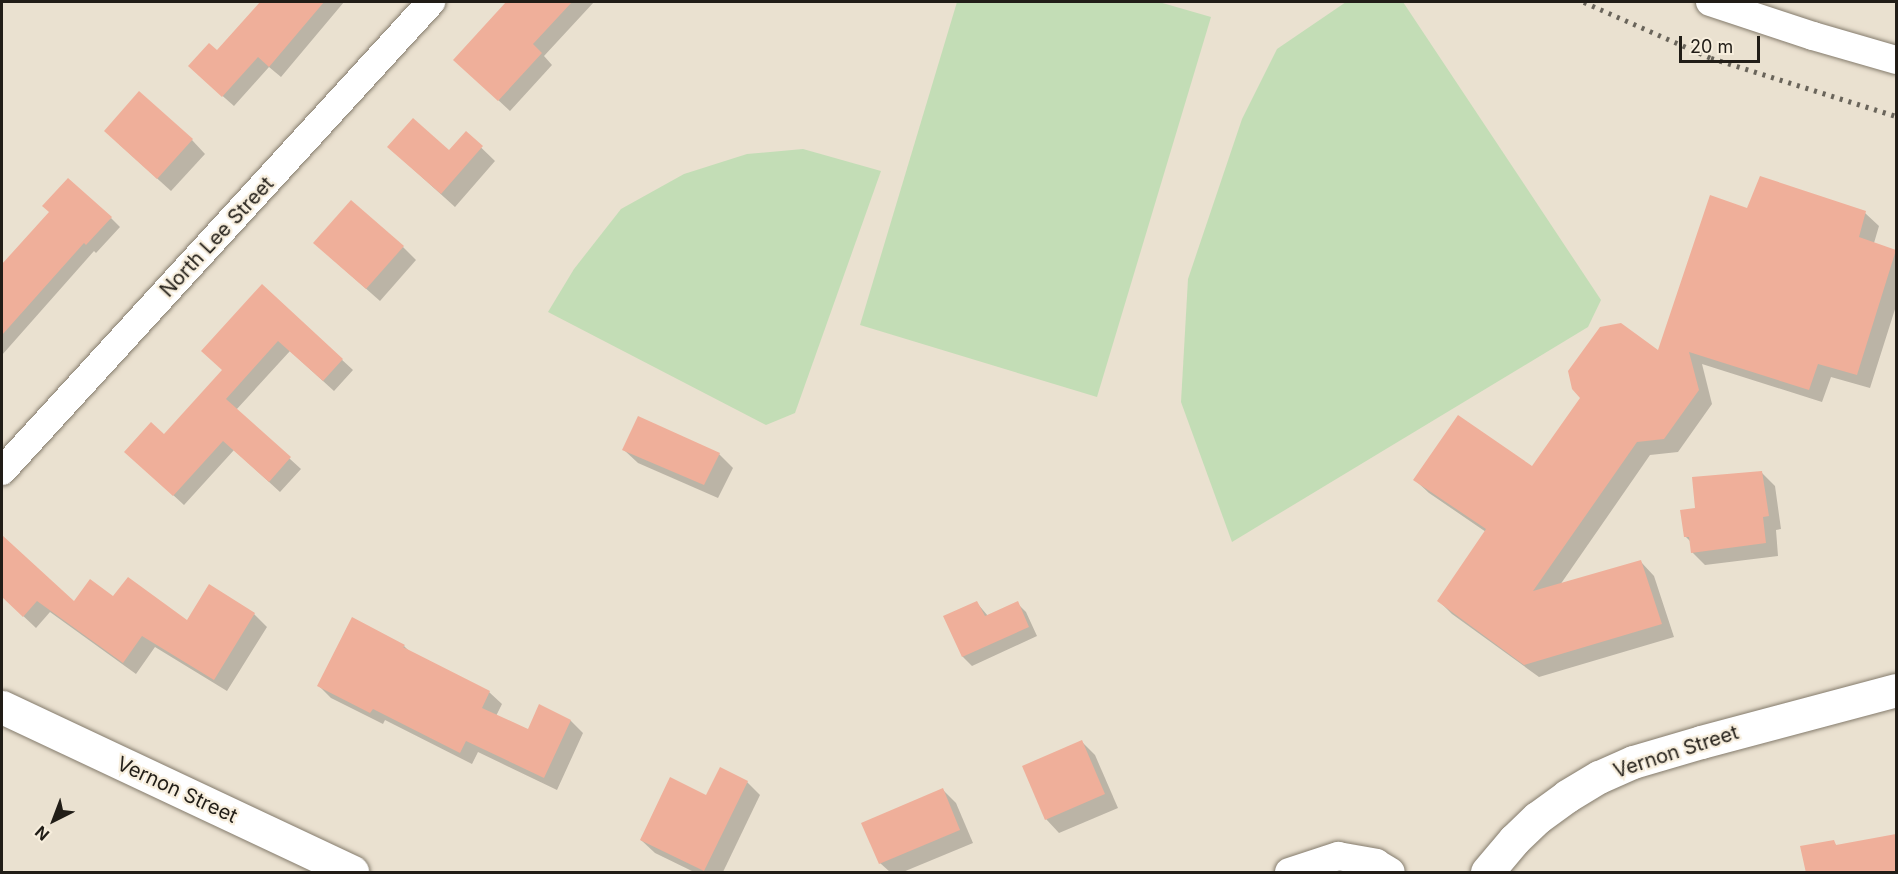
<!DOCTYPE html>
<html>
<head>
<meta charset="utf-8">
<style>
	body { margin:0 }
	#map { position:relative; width:1898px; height:874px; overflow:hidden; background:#eae1d0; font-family:Inter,sans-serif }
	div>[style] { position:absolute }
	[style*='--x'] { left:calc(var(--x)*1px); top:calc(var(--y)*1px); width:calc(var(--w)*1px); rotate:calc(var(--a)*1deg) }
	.green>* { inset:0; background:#c3ddb6 }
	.shadow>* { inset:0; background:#0003 }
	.building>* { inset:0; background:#efaf9a }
	.roads { filter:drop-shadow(0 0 2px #847b6c) drop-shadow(0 0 2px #847b6c) }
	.street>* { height:28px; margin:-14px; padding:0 14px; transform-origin:14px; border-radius:14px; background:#fff }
	.secondary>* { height:33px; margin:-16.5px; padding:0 16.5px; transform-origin:16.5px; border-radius:16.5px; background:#fff }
	.primary>* { height:33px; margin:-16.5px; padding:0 16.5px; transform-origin:16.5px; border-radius:16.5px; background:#fff }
	.rail>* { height:4.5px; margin-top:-2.25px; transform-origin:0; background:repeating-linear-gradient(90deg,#69645a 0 3px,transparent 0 9px) }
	span { translate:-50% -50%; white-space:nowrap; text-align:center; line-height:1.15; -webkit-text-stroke:4.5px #f7eedd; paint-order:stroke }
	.street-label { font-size:20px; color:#211d17 }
	.frame { position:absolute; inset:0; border:3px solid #211d17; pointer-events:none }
	.north { position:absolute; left:24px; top:790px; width:60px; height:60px; -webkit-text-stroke:4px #f7eedd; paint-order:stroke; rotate:222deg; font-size:16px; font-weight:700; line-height:24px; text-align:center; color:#211d17 }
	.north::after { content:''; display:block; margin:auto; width:21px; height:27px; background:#211d17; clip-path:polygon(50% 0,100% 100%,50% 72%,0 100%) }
	.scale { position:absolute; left:1679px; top:36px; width:81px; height:27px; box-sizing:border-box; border:3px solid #211d17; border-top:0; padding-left:8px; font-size:18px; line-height:21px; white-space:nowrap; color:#211d17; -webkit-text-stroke:4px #f7eedd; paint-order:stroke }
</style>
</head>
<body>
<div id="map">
	<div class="green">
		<div style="clip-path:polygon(957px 2px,1159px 2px,1211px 17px,1097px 397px,860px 325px)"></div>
		<div style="clip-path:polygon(1346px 2px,1403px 2px,1601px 300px,1588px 327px,1232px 542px,1181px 402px,1188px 279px,1242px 119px,1277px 49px)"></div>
		<div style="clip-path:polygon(803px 149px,881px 171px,795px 413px,766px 425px,548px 312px,574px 269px,621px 209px,684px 174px,747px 154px)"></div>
	</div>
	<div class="shadow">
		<div style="clip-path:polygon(262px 2px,344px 2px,281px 77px,269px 67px,234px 106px,201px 77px,218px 53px)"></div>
		<div style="clip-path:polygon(510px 2px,594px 2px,544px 56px,552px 65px,510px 111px,455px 60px)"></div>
		<div style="clip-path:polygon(466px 133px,495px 161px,455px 207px,403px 160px,450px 152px)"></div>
		<div style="clip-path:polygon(192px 140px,205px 154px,171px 191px,119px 144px)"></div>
		<div style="clip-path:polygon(1748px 210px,1865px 213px,1879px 226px,1874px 243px,1896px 251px,1896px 306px,1870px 388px,1831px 377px,1822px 402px,1702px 364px,1712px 404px,1678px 452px,1650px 455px,1560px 585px,1641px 562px,1654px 576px,1674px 637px,1539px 677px,1452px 614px,1439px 601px,1486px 532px,1429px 493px,1415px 480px,1532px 469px,1659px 353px)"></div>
		<div style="clip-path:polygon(111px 218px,120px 227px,96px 253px,94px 251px,2px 355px,2px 272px,9px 263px)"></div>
		<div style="clip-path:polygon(403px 247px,416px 260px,380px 301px,329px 256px)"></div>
		<div style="clip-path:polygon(262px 286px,353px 370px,334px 391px,290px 351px,236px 410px,301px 469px,280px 492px,234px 450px,184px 505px,137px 462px,164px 436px,224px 370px)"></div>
		<div style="clip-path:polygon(624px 450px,719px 454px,733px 468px,718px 498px,638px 463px)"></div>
		<div style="clip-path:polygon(1761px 472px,1775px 486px,1781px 529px,1776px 530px,1778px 556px,1705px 565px,1692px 552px,1691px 542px,1685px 536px,1697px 510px)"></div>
		<div style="clip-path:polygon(2px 538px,74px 603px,114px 598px,187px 622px,209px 586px,254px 614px,267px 627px,227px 691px,155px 647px,136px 674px,50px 612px,36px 628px,2px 596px)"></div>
		<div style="clip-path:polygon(977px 603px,988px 616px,1017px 603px,1026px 612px,1037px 636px,972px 666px,963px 657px,945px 617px)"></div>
		<div style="clip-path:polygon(404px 646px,411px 653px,489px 692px,502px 704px,496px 716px,528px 731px,540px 706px,571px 721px,583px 733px,557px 790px,478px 752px,472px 764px,385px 720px,383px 724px,331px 698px,319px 686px)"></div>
		<div style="clip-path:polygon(1082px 742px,1095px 755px,1118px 808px,1059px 833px,1046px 819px)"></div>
		<div style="clip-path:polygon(747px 782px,760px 795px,723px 872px,694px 872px,655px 853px,641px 840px,707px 797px)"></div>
		<div style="clip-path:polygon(943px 790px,956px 803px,973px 843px,903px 872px,890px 872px,880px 863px)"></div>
		<div style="clip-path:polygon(1896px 836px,1896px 872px,1808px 872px,1833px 842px,1837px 846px)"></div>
	</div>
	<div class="building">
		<div style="clip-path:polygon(260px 2px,324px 2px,269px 67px,258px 57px,222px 97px,188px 66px,209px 43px,217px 50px)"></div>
		<div style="clip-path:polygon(506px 2px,572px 2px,533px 44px,542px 53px,498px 101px,453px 60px)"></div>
		<div style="clip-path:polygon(139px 91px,193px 139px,157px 179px,104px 131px)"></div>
		<div style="clip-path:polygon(413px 118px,449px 150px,466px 131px,483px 146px,441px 194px,387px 147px)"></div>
		<div style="clip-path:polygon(1760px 176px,1866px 211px,1859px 237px,1896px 250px,1857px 375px,1818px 364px,1809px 390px,1689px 352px,1699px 390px,1664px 439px,1637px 442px,1533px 591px,1641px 560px,1662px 624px,1524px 665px,1437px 601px,1486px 529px,1413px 480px,1458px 415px,1532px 466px,1580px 398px,1572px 389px,1568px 371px,1600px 327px,1621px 323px,1658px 350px,1710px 195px,1747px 208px)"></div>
		<div style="clip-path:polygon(68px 178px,112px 217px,86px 245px,84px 243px,2px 335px,2px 264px,49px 212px,42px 206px)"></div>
		<div style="clip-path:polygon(351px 200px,404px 246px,366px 289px,313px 243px)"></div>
		<div style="clip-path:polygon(262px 284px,343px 359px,323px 381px,278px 341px,226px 399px,291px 457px,269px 482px,223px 441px,173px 496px,124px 452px,151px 422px,164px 434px,222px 370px,201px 351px)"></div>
		<div style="clip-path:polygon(638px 416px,720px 453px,704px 485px,622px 450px)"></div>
		<div style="clip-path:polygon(1762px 471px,1769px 516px,1763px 517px,1766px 543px,1691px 553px,1689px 537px,1684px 537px,1680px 510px,1695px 508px,1692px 477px)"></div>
		<div style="clip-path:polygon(2px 535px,74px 601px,90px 579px,113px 596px,128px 577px,187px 620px,209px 584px,255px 613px,214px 680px,142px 636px,123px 663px,37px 601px,23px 617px,2px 597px)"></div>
		<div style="clip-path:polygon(977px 601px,985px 616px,1018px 601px,1029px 627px,962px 657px,943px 616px)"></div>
		<div style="clip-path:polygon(352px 617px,405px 645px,403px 647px,490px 691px,482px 708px,528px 729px,539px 704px,571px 720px,544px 778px,466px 741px,460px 753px,373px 709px,370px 713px,317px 686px)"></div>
		<div style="clip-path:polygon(1082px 740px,1105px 794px,1045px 820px,1022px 766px)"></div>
		<div style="clip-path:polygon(720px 767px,748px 781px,704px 871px,640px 840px,670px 777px,706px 795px)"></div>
		<div style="clip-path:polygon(943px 788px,960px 830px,879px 864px,861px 823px)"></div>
		<div style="clip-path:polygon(1896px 834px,1896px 873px,1806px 873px,1800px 846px,1834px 840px,1836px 845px)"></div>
	</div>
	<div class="roads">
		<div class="street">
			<div style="--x:1710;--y:2;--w:108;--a:18.3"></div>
			<div style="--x:1813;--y:36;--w:86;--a:16.1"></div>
			<div style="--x:2;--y:471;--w:636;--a:-47.55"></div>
			<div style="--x:1289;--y:872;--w:52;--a:-18.1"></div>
			<div style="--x:1338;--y:856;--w:39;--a:10"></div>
			<div style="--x:1376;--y:863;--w:17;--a:31"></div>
		</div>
		<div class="secondary">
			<div style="--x:1487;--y:872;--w:42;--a:-49.8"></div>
			<div style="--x:1514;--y:840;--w:32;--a:-44"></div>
			<div style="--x:1537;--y:818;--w:37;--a:-36"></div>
			<div style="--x:1567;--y:796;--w:37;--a:-31"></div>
			<div style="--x:1599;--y:777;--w:37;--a:-24"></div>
			<div style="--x:1633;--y:762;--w:71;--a:-16.4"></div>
			<div style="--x:1701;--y:742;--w:202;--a:-14.9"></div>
		</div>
		<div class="primary">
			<div style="--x:2;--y:707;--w:387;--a:25.2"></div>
		</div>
	</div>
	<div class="rail">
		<div style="--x:1584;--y:2;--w:139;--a:23.8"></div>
		<div style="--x:1711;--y:58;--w:194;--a:17.4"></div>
	</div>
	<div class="street-label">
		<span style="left:217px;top:237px;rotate:-47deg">North Lee Street</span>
		<span style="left:1676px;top:752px;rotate:-18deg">Vernon Street</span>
		<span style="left:177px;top:790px;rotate:25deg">Vernon Street</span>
	</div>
	<div class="frame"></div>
	<div class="north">N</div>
	<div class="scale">20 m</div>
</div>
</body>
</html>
